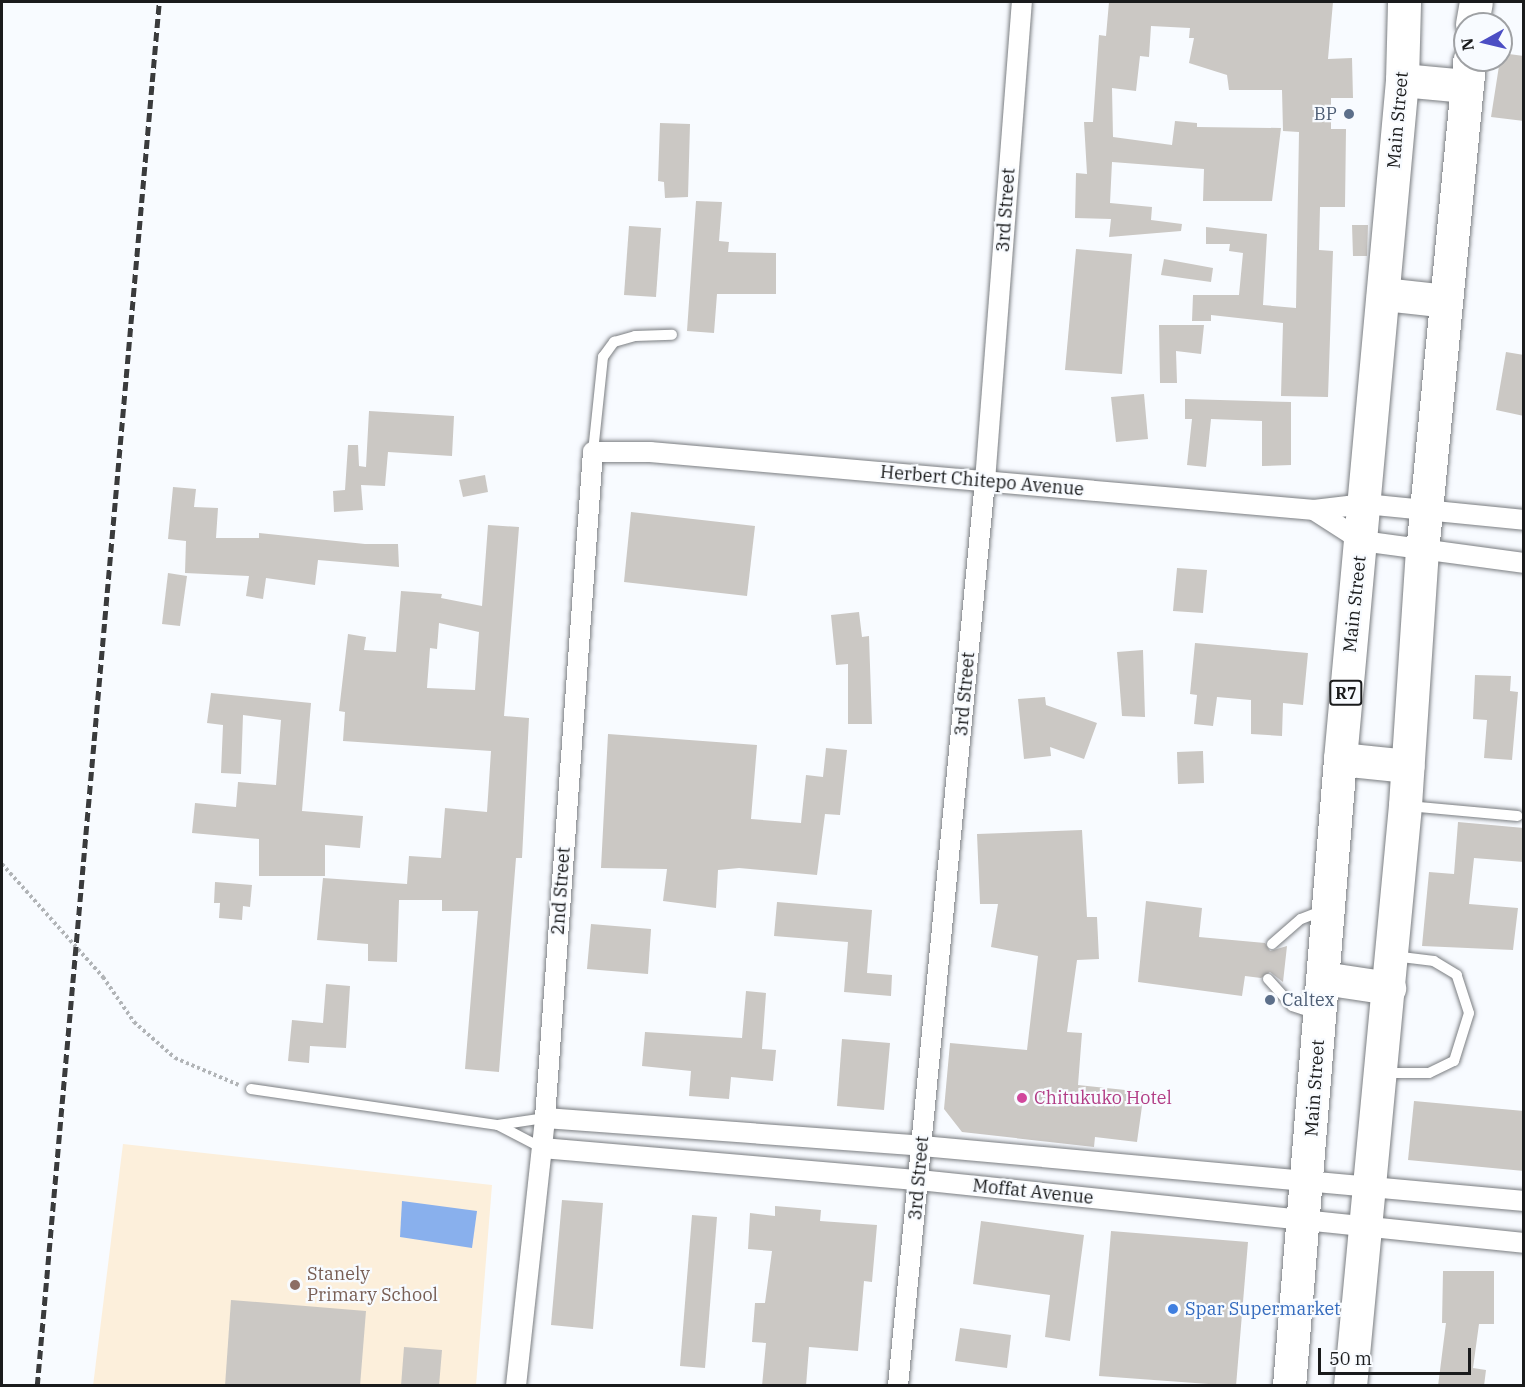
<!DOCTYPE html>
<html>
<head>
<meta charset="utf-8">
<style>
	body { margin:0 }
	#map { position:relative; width:1525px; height:1387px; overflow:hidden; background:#f8fbff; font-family:"IBM Plex Serif",serif }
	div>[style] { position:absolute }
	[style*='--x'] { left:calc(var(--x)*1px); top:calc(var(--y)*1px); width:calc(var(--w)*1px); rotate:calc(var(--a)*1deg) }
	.education>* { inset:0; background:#fcefdb }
	.water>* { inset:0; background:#89b0ed }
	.building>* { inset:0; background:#cbc8c4 }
	.path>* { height:4px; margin-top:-2px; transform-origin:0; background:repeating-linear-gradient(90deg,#b1b4b7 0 3px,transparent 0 6px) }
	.roads { filter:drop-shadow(0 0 2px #7b7e82) drop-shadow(0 0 2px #7b7e82) }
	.service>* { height:10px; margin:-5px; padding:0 5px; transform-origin:5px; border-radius:5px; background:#fff }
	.minor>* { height:20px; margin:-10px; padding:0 10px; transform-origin:10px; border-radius:10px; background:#fff }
	.trunk>* { height:33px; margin:-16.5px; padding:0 16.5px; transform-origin:16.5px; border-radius:16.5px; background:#fff }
	.rail>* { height:4.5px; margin-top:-2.25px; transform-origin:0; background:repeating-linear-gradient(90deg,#3a3b3c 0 9px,transparent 0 13.5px) }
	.dots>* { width:16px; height:16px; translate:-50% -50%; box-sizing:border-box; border:3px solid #f8fbff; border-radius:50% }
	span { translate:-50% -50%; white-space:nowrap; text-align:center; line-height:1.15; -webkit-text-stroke:4.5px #f8fbff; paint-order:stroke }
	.shield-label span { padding:2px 4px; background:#f8fbff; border:2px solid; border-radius:4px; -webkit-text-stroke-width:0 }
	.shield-label { font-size:16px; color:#1a1b1c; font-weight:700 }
	.service-label { font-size:18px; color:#4e5e75 }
	.right { translate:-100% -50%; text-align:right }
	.left { translate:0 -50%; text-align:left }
	.street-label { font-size:18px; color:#1a1b1c }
	.hotel-label { font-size:18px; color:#b23c85 }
	.education-label { font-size:18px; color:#785e54 }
	.shop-label { font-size:18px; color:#366cbe }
	.frame { position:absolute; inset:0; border:3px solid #1a1b1c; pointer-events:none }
	.north { position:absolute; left:1453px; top:12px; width:60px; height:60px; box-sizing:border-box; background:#f8fbff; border:2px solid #9fa1a4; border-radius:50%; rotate:262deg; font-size:16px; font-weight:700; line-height:24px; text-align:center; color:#1a1b1c }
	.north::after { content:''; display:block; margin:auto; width:21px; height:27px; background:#4c4ec4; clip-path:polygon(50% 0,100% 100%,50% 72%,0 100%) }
	.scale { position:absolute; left:1318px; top:1348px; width:153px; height:27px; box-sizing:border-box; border:3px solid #1a1b1c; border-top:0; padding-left:8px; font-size:18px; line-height:21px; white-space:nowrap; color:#1a1b1c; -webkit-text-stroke:4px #f8fbff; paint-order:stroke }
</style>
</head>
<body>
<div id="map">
	<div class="education">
		<div style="clip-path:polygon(123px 1144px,492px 1185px,476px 1385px,93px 1386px)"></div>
	</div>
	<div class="water">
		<div style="clip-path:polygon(402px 1201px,477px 1211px,472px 1248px,400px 1237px)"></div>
	</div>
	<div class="building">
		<div style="clip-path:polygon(1109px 2px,1333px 2px,1328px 59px,1352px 58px,1353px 98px,1331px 98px,1331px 129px,1346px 129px,1345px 207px,1320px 207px,1319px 250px,1333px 251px,1328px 397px,1281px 396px,1283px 323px,1211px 315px,1211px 321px,1192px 321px,1193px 295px,1239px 295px,1243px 253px,1229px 251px,1230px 244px,1206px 244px,1206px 227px,1267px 234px,1263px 305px,1296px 308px,1299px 132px,1283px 131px,1282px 90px,1229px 90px,1227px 75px,1189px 63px,1194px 38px,1189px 38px,1190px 28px,1151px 26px,1149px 57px,1140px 56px,1136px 91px,1112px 88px,1113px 137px,1172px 145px,1175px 121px,1197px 123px,1197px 127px,1281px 128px,1272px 201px,1203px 201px,1204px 169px,1112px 162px,1110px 203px,1152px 207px,1151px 220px,1182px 224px,1181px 231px,1109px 237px,1111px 219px,1075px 218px,1076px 173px,1087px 174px,1084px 122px,1093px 122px,1099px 35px,1106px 36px)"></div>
		<div style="clip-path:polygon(1501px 53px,1524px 56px,1524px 121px,1491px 117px)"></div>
		<div style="clip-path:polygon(660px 123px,690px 124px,688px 197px,665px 198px,664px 182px,658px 181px)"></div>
		<div style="clip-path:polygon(696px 201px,722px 202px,719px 241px,729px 242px,728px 252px,776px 253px,776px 294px,717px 294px,714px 333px,687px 331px)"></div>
		<div style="clip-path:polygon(1352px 225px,1368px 225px,1367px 256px,1353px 256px)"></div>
		<div style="clip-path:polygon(629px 226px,661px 228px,656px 297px,624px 295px)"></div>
		<div style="clip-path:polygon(1076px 249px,1132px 254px,1122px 374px,1065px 370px)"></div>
		<div style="clip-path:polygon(1164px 259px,1213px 268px,1211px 282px,1161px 275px)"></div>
		<div style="clip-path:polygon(1159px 325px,1204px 325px,1201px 354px,1176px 351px,1177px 383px,1160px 383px)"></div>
		<div style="clip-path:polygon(1506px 352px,1524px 355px,1524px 416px,1496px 410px)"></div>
		<div style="clip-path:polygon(1144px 394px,1148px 439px,1116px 442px,1111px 397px)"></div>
		<div style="clip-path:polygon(1185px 399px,1291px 402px,1291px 465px,1262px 466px,1262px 421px,1211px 419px,1206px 467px,1187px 465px,1192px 419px,1185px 419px)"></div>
		<div style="clip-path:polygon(369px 411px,454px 416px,452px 456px,388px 452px,385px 486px,361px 485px,363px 510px,334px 512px,333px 491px,345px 490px,348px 445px,358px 445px,359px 466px,366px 467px)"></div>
		<div style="clip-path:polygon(485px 475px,488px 492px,463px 497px,459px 480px)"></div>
		<div style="clip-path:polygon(173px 487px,196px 489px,194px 507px,218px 508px,216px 538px,259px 538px,259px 533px,365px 544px,398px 544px,399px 567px,318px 560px,315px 585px,266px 578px,263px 599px,246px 596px,249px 576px,185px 573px,186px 541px,168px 539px)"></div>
		<div style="clip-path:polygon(631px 512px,755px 526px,747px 596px,624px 582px)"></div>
		<div style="clip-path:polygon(evenodd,488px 525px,519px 527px,504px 716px,529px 718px,522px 858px,516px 858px,499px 1072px,465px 1069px,478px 911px,442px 911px,442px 900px,399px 900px,397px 962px,368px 961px,368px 944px,317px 940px,323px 878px,407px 884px,409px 856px,441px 858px,445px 808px,487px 812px,491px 751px,343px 741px,345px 712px,339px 711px,348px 634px,366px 637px,364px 650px,396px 652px,401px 591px,442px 594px,441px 598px,482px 606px,488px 525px,439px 623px,479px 632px,475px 690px,427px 688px,430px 648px,437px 649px,439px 623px)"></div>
		<div style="clip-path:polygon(1177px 568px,1207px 570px,1203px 613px,1173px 611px)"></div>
		<div style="clip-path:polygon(168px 573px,187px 576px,180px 626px,162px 624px)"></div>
		<div style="clip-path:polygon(859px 612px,862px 637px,869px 636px,872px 724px,848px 724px,848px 664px,836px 665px,831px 615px)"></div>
		<div style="clip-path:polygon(1195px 643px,1308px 653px,1303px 705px,1283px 703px,1282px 736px,1251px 734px,1251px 700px,1217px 697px,1213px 726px,1194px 724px,1197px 695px,1190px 694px)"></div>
		<div style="clip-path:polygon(1143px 650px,1145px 717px,1122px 716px,1117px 652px)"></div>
		<div style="clip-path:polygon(1475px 675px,1511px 676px,1510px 691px,1518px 692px,1512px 760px,1484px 758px,1487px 720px,1473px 719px)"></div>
		<div style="clip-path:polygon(211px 693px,311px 703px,302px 811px,363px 816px,360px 848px,325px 845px,325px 876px,259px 876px,259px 839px,192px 833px,195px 803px,236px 807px,238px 782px,276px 785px,281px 720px,243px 715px,241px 774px,221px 773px,223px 725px,207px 723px)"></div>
		<div style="clip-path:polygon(1045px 697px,1046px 705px,1097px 723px,1084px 759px,1050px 747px,1051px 756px,1024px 759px,1018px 699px)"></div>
		<div style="clip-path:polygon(608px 734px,757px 745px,751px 819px,801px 823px,806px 775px,823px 777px,826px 748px,847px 750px,840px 815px,825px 814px,817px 875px,739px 868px,718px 870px,716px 908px,663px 901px,667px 869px,601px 868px)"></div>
		<div style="clip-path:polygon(1203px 751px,1204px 783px,1178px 784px,1177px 752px)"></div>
		<div style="clip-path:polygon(1458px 822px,1524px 828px,1524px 862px,1474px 858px,1469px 904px,1518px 908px,1513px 950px,1422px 946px,1429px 872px,1454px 874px)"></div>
		<div style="clip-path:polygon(1082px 830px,1087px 917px,1097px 917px,1099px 959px,1077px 960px,1067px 1032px,1082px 1033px,1078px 1085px,1144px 1092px,1137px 1142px,1095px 1137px,1094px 1147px,962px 1132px,944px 1109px,950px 1043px,1027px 1050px,1038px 956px,991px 947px,998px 904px,980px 904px,977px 834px)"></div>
		<div style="clip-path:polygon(215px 882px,252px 885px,250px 907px,243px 906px,242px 920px,219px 918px,220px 903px,214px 903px)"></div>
		<div style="clip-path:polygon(1146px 901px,1202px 908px,1199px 937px,1265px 943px,1270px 951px,1287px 946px,1283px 982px,1270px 972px,1261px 978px,1245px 976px,1242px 996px,1138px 982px)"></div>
		<div style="clip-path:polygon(777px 902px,872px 910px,867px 973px,892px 975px,891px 996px,844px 992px,848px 942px,774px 936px)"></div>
		<div style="clip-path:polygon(591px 924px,651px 929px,648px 974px,587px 969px)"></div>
		<div style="clip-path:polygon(326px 984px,350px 986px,346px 1048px,310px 1046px,309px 1063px,288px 1061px,292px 1020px,323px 1023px)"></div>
		<div style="clip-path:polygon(746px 991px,766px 993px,762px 1049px,776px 1050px,773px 1081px,731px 1077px,729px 1099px,689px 1096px,691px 1071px,642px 1066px,645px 1032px,742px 1038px)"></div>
		<div style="clip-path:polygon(842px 1039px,890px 1043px,884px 1110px,837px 1106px)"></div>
		<div style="clip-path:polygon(1414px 1101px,1524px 1111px,1524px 1171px,1408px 1160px)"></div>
		<div style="clip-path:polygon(562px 1200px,603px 1203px,593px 1329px,551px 1325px)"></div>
		<div style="clip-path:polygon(775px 1206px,821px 1210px,820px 1221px,877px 1225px,872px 1282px,864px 1281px,858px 1351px,809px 1347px,806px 1386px,762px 1386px,766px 1343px,752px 1342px,755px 1303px,765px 1303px,772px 1251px,748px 1249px,750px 1213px,775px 1216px)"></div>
		<div style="clip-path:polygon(692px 1215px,717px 1217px,705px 1368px,680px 1366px)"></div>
		<div style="clip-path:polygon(981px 1221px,1084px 1235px,1070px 1341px,1045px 1337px,1050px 1295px,973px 1284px)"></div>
		<div style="clip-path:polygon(1111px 1231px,1248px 1242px,1236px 1386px,1099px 1376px)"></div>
		<div style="clip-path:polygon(1443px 1271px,1494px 1271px,1494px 1324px,1479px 1324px,1473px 1368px,1486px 1370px,1484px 1386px,1438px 1386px,1446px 1323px,1442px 1323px)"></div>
		<div style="clip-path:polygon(231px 1300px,366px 1311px,360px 1386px,225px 1386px)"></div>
		<div style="clip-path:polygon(960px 1328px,1011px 1335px,1007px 1368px,955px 1361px)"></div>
		<div style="clip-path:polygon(404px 1347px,442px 1350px,439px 1386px,401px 1386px)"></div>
	</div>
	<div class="path">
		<div style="--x:2;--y:864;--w:152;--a:48.2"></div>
		<div style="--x:103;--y:977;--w:55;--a:55.4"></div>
		<div style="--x:134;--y:1022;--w:55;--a:41.3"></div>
		<div style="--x:175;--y:1058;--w:69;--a:22.9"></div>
	</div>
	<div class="roads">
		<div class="service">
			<div style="--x:593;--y:452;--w:96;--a:-84"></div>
			<div style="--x:603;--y:357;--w:19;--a:-54"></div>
			<div style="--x:614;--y:342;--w:22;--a:-16"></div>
			<div style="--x:635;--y:336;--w:37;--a:-2"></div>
			<div style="--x:1408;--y:806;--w:110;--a:5.2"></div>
			<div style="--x:1272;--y:944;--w:38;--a:-41"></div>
			<div style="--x:1301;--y:919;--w:25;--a:-21"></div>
			<div style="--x:1268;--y:979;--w:36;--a:48"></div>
			<div style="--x:1292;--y:1006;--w:26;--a:18"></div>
			<div style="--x:1383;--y:1073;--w:46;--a:0"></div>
			<div style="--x:1429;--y:1073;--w:28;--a:-26"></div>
			<div style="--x:1454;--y:1061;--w:50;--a:-72.6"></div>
			<div style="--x:1469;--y:1013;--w:40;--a:-108"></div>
			<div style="--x:1457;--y:975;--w:27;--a:-149"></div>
			<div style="--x:1434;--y:961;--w:39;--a:-173"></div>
			<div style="--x:251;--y:1089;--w:250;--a:8.3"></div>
			<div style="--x:498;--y:1125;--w:48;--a:-8.5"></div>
			<div style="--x:498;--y:1125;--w:50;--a:27.6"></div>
		</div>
		<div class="minor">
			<div style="--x:1314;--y:510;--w:57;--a:32.9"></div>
			<div style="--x:1362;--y:541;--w:163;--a:7.7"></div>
			<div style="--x:545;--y:1118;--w:378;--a:4.2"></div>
			<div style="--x:922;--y:1146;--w:605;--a:5.22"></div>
			<div style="--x:542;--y:1148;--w:378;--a:4.9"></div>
			<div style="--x:919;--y:1180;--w:608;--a:5.94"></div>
			<div style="--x:516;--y:1386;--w:270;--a:-83.8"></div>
			<div style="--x:545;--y:1118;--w:668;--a:-85.88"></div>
			<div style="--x:593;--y:452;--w:57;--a:0"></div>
			<div style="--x:650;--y:452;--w:667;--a:4.99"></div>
			<div style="--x:1314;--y:510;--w:51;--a:-6.7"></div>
			<div style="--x:1365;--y:504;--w:160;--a:5.7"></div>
			<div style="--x:898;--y:1386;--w:909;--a:-84.51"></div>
			<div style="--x:985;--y:481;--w:480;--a:-85.6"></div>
		</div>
		<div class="trunk">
			<div style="--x:1472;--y:24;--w:22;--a:-80"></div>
			<div style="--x:1402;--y:80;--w:64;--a:5.4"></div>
			<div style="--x:1383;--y:294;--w:63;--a:6.3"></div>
			<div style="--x:1340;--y:759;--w:68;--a:5.9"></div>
			<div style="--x:1323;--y:978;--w:67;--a:8.6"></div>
			<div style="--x:1289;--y:1386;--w:629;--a:-85.35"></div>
			<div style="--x:1340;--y:759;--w:682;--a:-84.78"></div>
			<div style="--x:1402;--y:80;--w:78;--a:-88.5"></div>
			<div style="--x:1350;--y:1386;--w:584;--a:-84.59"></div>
			<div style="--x:1405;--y:805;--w:254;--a:-86.2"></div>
			<div style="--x:1422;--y:552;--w:494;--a:-84.5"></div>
		</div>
	</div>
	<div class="rail">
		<div style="--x:37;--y:1386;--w:1389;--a:-84.96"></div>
	</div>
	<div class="dots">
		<div style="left:1349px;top:114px;background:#5c6f8a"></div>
		<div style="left:1270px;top:1000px;background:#5c6f8a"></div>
		<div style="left:1022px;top:1098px;background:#d1479c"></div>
		<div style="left:295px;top:1285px;background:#8d6e63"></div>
		<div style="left:1173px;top:1309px;background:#3f7fe0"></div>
	</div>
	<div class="shield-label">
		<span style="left:1346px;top:693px">R7</span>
	</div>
	<div class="service-label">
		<span class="right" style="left:1337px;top:114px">BP</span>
		<span class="left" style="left:1282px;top:1000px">Caltex</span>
	</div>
	<div class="street-label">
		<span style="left:1398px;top:120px;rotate:-85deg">Main Street</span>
		<span style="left:1006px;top:210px;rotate:-86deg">3rd Street</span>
		<span style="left:982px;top:481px;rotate:5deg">Herbert Chitepo Avenue</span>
		<span style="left:1355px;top:604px;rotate:-84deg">Main Street</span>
		<span style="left:965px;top:694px;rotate:-85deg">3rd Street</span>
		<span style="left:561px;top:891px;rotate:-86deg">2nd Street</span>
		<span style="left:1315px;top:1088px;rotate:-86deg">Main Street</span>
		<span style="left:919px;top:1178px;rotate:-85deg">3rd Street</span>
		<span style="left:1033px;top:1192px;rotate:6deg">Moffat Avenue</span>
	</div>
	<div class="hotel-label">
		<span class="left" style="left:1034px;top:1098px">Chitukuko Hotel</span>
	</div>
	<div class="education-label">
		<span class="left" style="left:307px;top:1285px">Stanely<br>Primary School</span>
	</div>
	<div class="shop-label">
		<span class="left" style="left:1185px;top:1309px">Spar Supermarket</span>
	</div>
	<div class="frame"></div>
	<div class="north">N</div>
	<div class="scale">50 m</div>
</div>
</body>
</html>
